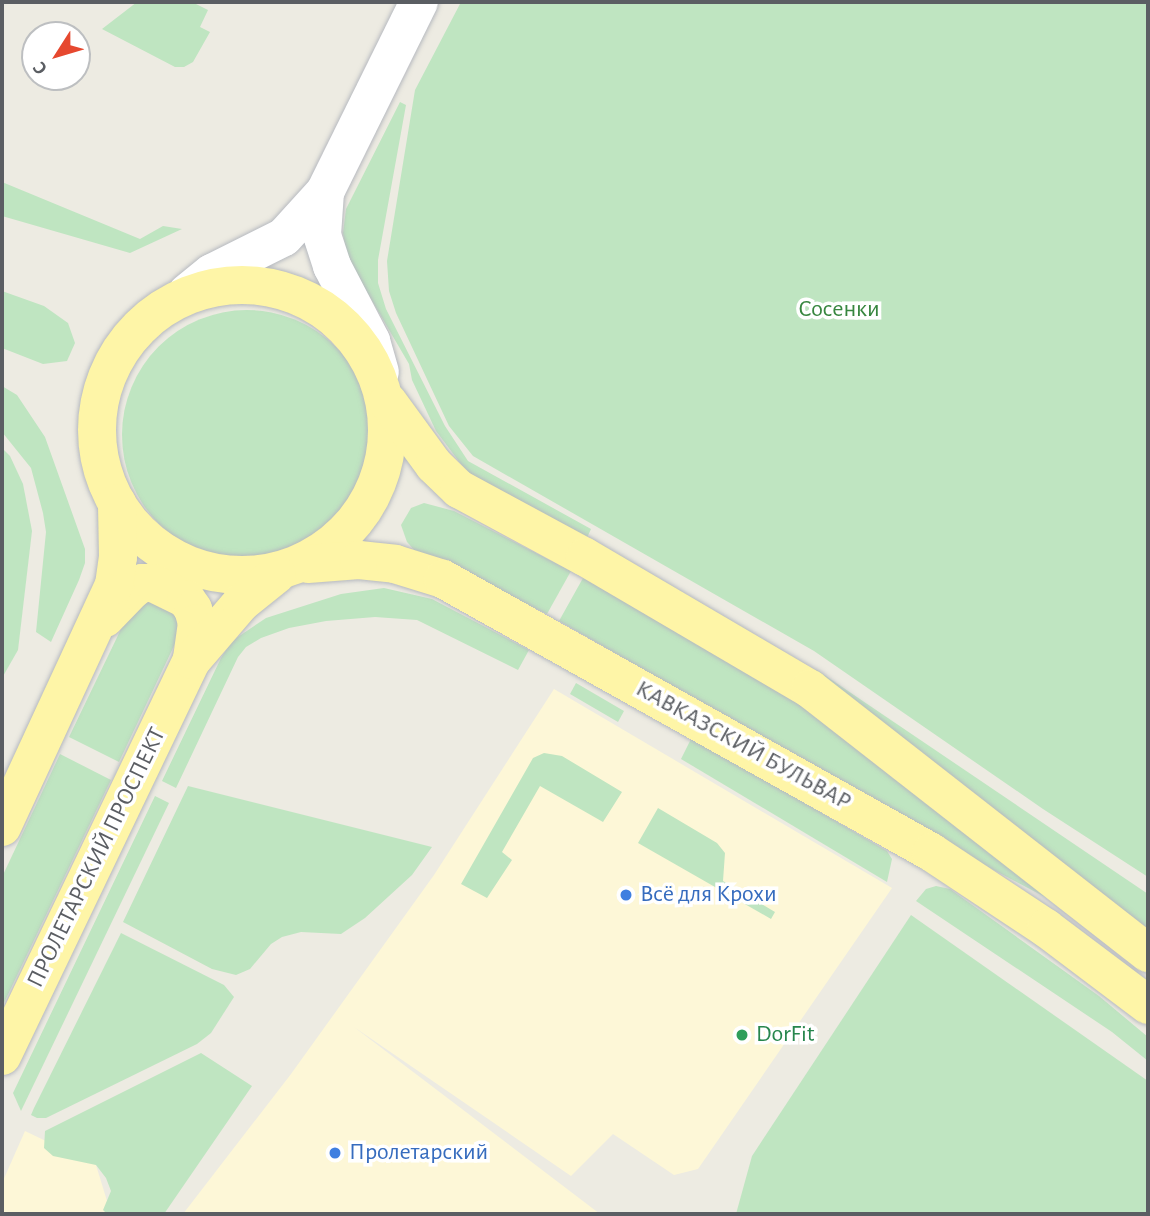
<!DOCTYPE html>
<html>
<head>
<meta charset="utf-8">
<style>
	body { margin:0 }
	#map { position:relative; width:1150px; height:1216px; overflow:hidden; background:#edebe2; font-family:"Alegreya Sans",sans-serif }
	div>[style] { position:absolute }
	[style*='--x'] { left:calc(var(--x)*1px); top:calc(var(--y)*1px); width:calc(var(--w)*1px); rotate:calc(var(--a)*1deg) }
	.commercial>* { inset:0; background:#fdf7d7 }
	.green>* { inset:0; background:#bfe5c1 }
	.round { border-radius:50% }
	.roads { filter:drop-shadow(0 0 2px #b6b9bf) drop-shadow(0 0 2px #b6b9bf) }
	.secondary>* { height:38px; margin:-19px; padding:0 19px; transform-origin:19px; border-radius:19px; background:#fff }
	.primary>* { height:38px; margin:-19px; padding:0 19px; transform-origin:19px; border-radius:19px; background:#fef5a7 }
	.primary>.ring { margin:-19px; padding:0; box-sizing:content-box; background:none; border:38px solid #fef5a7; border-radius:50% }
	.dots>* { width:19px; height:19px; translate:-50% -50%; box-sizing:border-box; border:4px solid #fff; border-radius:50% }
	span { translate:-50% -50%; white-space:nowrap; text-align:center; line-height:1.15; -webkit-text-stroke:7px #fff; paint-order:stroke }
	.park-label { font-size:24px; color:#37863f }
	.street-label { font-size:24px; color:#5b5e63 }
	.shop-label { font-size:24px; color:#366cbe }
	.left { translate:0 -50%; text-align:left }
	.leisure-label { font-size:24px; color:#27864d }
	.frame { position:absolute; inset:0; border:4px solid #5b5e63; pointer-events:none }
	.north { position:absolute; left:21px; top:21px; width:70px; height:70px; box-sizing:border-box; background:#fff; border:2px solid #bdbfc1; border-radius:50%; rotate:233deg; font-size:19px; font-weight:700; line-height:28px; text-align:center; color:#5b5e63 }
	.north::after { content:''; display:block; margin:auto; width:24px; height:32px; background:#e6482f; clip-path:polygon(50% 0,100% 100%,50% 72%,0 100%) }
</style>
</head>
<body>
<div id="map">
	<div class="commercial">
		<div style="clip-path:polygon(554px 689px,892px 888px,698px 1169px,674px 1175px,613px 1134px,571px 1176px,354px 1027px,600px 1214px,183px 1214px,291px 1074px,434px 875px)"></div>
		<div style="clip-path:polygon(25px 1131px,96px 1165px,111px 1214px,2px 1214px,2px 1183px)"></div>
	</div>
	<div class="green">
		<div style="clip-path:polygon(137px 2px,192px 2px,208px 10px,200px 27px,210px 32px,193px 62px,184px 67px,175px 67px,102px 29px)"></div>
		<div style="clip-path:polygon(461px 2px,1148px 2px,1148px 877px,1043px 809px,814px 651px,473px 456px,449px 426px,396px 313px,389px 291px,387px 261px,415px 90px)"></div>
		<div style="clip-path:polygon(400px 102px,406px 105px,378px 260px,378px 283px,386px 309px,445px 426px,468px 461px,591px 529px,586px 540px,467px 472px,436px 431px,412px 380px,409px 364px,347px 258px,343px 233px,346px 209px)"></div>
		<div style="clip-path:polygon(2px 182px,140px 239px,163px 226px,182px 229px,130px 253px,2px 216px)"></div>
		<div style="clip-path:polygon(2px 291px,44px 306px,68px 323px,75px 343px,67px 361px,43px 364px,2px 348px)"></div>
		<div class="round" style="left:122px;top:310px;width:250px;height:250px"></div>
		<div style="clip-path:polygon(2px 386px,17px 395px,45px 437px,85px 549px,85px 563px,79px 580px,51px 642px,36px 632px,46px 532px,43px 513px,31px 468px,2px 432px)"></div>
		<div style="clip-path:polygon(2px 448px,10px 456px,23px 484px,32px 531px,18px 650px,2px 678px)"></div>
		<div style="clip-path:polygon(424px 503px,454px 511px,571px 571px,547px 614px,417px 553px,407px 542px,401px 525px,411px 508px)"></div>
		<div style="clip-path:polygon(583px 578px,800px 701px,1148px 968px,1148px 972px,1066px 908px,975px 860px,559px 621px)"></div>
		<div style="clip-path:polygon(384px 588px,432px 599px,529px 650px,518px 670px,417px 620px,375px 617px,326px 621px,289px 628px,261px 638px,246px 647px,238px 657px,176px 788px,162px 781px,221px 658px,232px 641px,266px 618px,341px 594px)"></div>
		<div style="clip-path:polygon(142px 594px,179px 605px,182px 629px,119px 762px,69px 737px,134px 602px)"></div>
		<div style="clip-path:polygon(817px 670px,1148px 894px,1148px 936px,813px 675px)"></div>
		<div style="clip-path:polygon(576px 683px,624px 711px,618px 722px,570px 694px)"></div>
		<div style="clip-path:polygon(692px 737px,887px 851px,892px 859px,887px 882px,681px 759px)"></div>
		<div style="clip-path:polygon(544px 753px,562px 756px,622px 792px,603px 822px,540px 786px,502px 852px,512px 860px,487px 898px,461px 884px,533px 758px)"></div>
		<div style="clip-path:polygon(60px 754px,111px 780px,2px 1007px,2px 877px)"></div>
		<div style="clip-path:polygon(188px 786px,432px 847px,412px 875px,365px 918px,341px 934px,301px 932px,282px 937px,271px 944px,250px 969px,236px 975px,212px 969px,123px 922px)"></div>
		<div style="clip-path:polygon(155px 796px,169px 803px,21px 1111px,13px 1093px)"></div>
		<div style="clip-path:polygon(658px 808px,717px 843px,725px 853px,723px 881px,775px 912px,771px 919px,638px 843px)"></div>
		<div style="clip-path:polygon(936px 886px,950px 889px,1099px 996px,1148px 1037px,1148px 1061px,1112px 1032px,916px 901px,926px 889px)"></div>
		<div style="clip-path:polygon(911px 915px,1148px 1081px,1148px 1214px,736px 1214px,752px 1156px)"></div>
		<div style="clip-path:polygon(121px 933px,224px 985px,234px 997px,211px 1033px,197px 1044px,46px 1118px,37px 1118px,31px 1115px,34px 1108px)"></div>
		<div style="clip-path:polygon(201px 1053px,252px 1086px,164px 1214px,107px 1214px,103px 1210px,111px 1191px,106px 1178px,96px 1165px,53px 1156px,44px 1148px,45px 1131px)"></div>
	</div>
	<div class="roads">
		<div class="secondary">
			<div style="--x:325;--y:192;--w:43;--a:94"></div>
			<div style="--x:322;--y:235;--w:33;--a:72"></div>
			<div style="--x:332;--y:266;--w:85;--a:62.5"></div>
			<div style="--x:371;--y:341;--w:32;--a:74"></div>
			<div style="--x:187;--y:293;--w:32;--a:-39"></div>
			<div style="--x:212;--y:273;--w:80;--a:-26.6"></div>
			<div style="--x:284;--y:237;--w:61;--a:-47.7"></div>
			<div style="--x:325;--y:192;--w:212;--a:-63.7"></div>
		</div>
		<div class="primary">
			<div class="ring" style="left:97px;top:285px;width:252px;height:252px"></div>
			<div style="--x:388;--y:402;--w:78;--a:53.9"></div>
			<div style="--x:434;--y:465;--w:35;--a:44"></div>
			<div style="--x:459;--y:489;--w:143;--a:28.4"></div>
			<div style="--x:585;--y:557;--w:261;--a:30.4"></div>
			<div style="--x:810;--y:689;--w:429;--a:38"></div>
			<div style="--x:308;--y:564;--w:51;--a:-4.5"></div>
			<div style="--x:359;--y:560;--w:36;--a:6"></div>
			<div style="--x:395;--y:564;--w:50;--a:17.4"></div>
			<div style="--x:443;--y:579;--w:559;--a:29.22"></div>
			<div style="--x:931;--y:852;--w:138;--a:33.5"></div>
			<div style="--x:1046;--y:928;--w:128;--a:37"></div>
			<div style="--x:105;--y:618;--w:39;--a:-46"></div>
			<div style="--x:132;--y:590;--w:12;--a:-35"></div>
			<div style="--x:142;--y:583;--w:11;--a:0"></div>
			<div style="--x:153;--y:583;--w:37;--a:26"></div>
			<div style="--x:186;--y:599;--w:12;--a:55"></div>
			<div style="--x:193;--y:609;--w:15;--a:74"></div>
			<div style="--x:197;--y:623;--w:37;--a:98"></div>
			<div style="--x:2;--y:827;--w:267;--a:-65.2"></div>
			<div style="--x:114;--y:585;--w:28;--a:-82"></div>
			<div style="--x:118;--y:557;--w:54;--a:-91.1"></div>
			<div style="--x:2;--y:1056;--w:439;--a:-64.4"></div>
			<div style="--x:192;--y:660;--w:75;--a:-49.3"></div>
			<div style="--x:241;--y:603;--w:46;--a:-38.9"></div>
		</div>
	</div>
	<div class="dots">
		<div style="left:626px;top:895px;background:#3f7fe0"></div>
		<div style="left:742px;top:1035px;background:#2e9e5b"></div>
		<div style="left:335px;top:1153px;background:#3f7fe0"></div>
	</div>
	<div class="park-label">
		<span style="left:839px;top:310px">Сосенки</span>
	</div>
	<div class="street-label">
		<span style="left:743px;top:746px;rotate:29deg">КАВКАЗСКИЙ БУЛЬВАР</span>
		<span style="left:97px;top:858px;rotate:-64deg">ПРОЛЕТАРСКИЙ ПРОСПЕКТ</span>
	</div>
	<div class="shop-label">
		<span class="left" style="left:640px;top:895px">Всё для Крохи</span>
		<span class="left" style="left:349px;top:1153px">Пролетарский</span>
	</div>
	<div class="leisure-label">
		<span class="left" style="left:756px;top:1035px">DorFit</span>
	</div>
	<div class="frame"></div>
	<div class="north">С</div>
</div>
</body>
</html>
